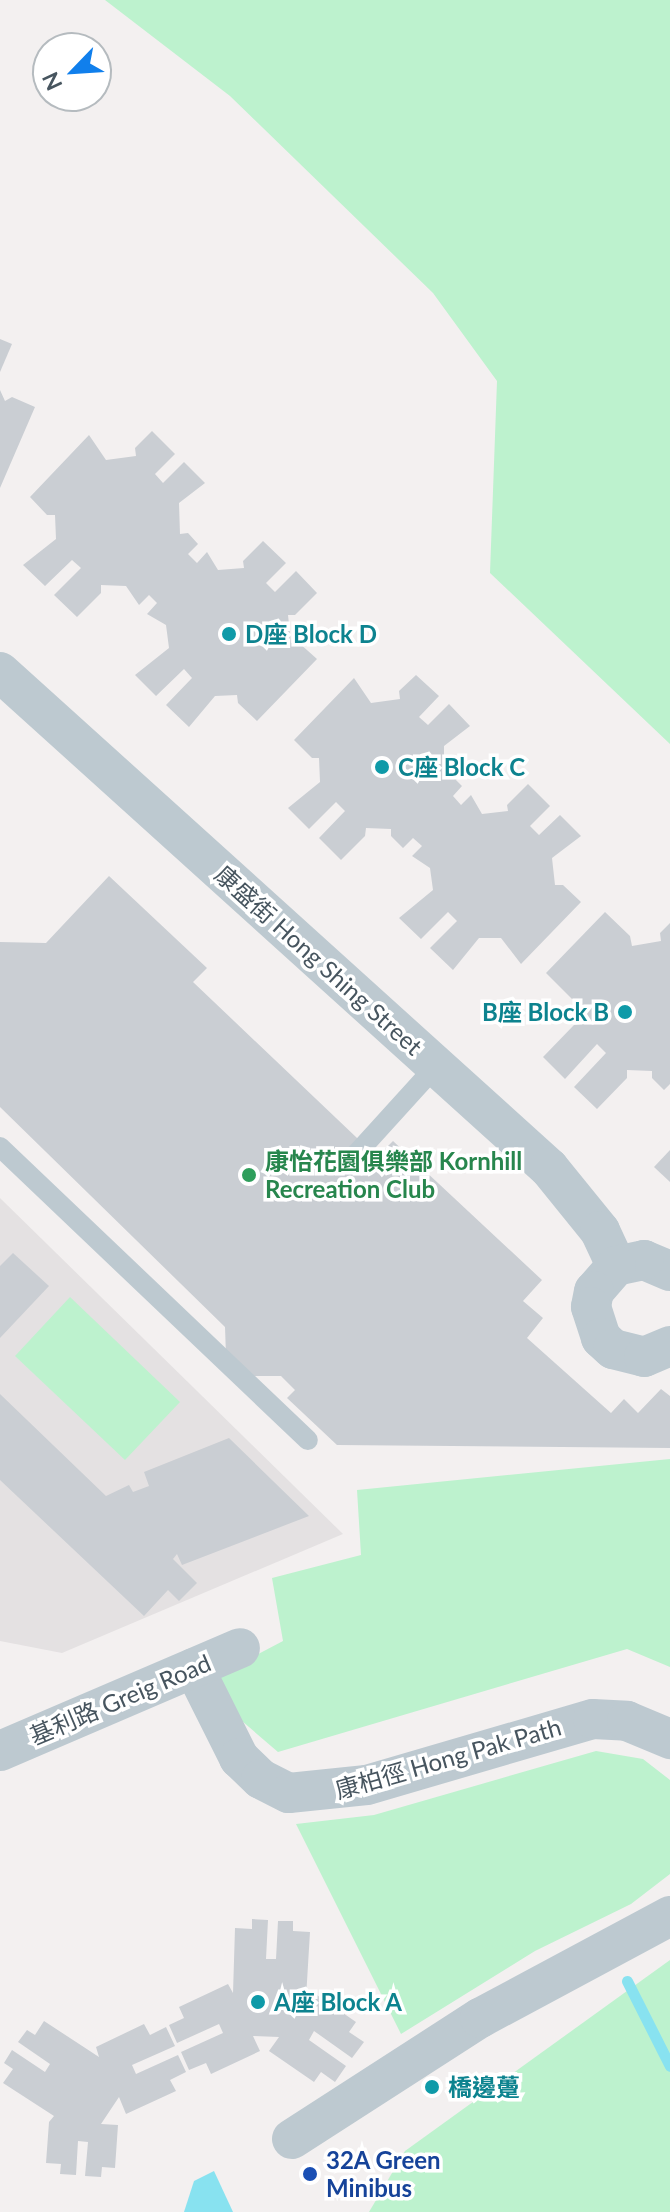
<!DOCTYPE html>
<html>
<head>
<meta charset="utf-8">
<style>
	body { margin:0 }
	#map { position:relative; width:670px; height:2212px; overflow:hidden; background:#f3f0f0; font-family:Lato,"Noto Sans TC",sans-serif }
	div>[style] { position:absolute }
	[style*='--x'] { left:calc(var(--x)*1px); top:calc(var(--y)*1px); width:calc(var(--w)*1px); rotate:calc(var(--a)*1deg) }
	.education>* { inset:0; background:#e4e1e2 }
	.green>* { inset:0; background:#bdf2ce }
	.water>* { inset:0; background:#88e2f0 }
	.stream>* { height:11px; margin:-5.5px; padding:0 5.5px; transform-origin:5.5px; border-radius:5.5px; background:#88e2f0 }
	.building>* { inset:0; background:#caced3 }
	.service>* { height:20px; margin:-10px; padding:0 10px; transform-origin:10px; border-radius:10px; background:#bdc9d0 }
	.minor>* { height:40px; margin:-20px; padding:0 20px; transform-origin:20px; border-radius:20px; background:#bdc9d0 }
	.dots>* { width:22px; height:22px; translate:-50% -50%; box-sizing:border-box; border:4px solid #fff; border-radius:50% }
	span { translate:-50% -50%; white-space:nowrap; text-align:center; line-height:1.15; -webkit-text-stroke:7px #fff; paint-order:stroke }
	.culture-label { font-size:24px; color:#0d838f; font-weight:700 }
	.left { translate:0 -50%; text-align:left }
	.right { translate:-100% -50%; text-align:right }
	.street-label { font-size:24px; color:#47555f }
	.leisure-label { font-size:24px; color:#27864d; font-weight:700 }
	.transit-label { font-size:24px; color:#164399; font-weight:700 }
	.north { position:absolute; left:32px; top:32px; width:80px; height:80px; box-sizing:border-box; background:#fff; border:2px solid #b5bbbf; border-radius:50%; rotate:245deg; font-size:22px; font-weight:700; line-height:32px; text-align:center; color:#47555f }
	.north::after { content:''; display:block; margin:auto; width:28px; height:36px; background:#107fec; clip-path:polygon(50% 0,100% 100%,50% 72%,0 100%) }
</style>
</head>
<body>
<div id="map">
	<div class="education">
		<div style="clip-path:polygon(0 1198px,343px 1534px,62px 1653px,0 1641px)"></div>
	</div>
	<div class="green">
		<div style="clip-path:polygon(105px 0,670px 0,670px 744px,490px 573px,497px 381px,433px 293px,230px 96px)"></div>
		<div style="clip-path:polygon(70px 1297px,180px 1402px,125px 1460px,15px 1356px)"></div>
		<div style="clip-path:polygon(670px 1459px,670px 1667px,627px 1649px,278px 1752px,200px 1685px,283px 1641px,272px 1578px,361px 1555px,357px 1490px)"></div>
		<div style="clip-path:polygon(596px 1751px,643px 1759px,670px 1780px,670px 1874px,631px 1904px,535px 1951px,401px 2034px,296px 1824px,374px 1815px)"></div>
		<div style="clip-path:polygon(670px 1960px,670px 2212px,369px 2212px,405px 2151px)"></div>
	</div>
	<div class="water">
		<div style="clip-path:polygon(214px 2171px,233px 2212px,184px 2212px,194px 2181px)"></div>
	</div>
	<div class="stream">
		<div style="--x:627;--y:1981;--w:95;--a:63.2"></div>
	</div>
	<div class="building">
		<div style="clip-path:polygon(0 339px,12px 344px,0 372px)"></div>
		<div style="clip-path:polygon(0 390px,5px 401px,12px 397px,35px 407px,0 488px)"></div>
		<div style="clip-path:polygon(152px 431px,175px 454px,155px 474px,163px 483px,184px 462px,205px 483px,179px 503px,180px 534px,188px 533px,198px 544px,188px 554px,197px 563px,207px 552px,218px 570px,244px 568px,243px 561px,263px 541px,286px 563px,266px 583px,275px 592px,296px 571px,317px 593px,295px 615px,288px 615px,291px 643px,298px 642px,317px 659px,257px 721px,238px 703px,237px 695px,215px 696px,189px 727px,166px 705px,192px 678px,184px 669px,156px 696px,135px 675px,169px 648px,166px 625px,147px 614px,157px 603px,149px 595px,139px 605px,126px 586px,101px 585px,101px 593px,77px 617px,54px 595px,81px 568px,72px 560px,45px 586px,23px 565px,56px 539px,55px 515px,47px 515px,30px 497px,89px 435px,106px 460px,136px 456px,135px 448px)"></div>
		<div style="clip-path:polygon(416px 675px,439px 696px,419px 717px,428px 725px,449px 704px,470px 726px,444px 746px,444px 777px,452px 776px,462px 786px,453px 796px,461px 805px,471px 795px,482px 814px,508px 811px,507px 805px,528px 784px,550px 806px,530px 826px,539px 835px,560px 815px,581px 836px,552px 858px,555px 885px,563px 885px,581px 902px,521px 964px,501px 938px,479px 938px,453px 970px,430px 948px,457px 921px,448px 912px,421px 939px,399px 918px,433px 890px,430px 868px,412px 856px,422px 846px,413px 838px,403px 848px,391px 836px,391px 829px,366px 828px,365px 836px,341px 860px,319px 838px,345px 811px,336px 802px,309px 829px,288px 808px,320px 782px,319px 758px,312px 758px,294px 740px,354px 678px,371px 703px,400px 699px,399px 691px)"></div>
		<div style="clip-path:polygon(109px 876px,207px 968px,193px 982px,377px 1157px,393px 1141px,542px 1280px,523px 1301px,543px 1318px,527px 1338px,611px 1413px,624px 1399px,638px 1413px,661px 1389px,670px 1396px,670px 1448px,337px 1445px,287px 1398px,295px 1390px,281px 1376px,248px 1376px,226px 1356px,225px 1327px,0 1107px,0 942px,46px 943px)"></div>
		<div style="clip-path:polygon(605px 912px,630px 936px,632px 946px,661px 941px,660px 933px,670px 923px,670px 1084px,664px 1090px,652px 1078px,652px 1071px,627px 1070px,627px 1078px,597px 1109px,574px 1087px,606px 1053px,597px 1044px,565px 1079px,543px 1057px,574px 1025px,581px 1024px,580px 999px,572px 999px,546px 973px)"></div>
		<div style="clip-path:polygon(670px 1150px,670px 1182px,654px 1167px)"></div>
		<div style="clip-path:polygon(13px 1253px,49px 1286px,0 1338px,0 1266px)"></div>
		<div style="clip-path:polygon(0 1394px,106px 1496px,129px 1485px,133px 1492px,149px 1486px,144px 1472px,229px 1438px,309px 1516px,182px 1565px,177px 1554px,173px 1559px,197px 1583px,179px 1601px,168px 1590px,144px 1616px,0 1480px)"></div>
		<div style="clip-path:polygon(252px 1919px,268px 1920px,266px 1959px,276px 1959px,278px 1921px,293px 1921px,293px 1931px,310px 1932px,306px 1998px,311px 1991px,356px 2022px,349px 2032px,364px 2042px,352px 2058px,314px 2031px,309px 2040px,346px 2066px,335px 2082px,321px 2072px,314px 2082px,269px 2051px,279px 2037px,253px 2036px,260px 2051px,211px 2074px,206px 2063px,189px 2070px,181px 2052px,223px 2033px,219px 2024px,177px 2043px,169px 2025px,184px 2018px,179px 2007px,228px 1984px,233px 1993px,235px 1928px,252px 1929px)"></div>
		<div style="clip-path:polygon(44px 2021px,99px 2057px,96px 2047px,144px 2024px,150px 2035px,166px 2027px,175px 2046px,132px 2065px,136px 2074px,178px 2055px,186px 2072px,170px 2080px,176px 2091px,126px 2114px,119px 2097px,101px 2124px,118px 2125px,115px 2168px,102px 2167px,101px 2177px,85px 2176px,88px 2142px,78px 2141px,76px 2175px,60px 2174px,61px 2164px,46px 2163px,49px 2122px,54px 2116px,3px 2083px,13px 2069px,4px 2063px,12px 2050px,45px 2072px,50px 2064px,18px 2042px,27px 2030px,35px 2035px)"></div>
	</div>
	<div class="service">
		<div style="--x:0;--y:1147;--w:425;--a:43.6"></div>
		<div style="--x:348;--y:1163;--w:131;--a:-47.8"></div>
	</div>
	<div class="minor">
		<div style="--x:0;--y:672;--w:740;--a:42.1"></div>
		<div style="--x:549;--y:1168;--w:81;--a:51"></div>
		<div style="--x:600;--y:1231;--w:38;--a:65"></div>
		<div style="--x:670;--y:1271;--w:28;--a:-157"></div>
		<div style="--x:644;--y:1260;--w:29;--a:168"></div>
		<div style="--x:616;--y:1266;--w:33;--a:131"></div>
		<div style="--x:594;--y:1291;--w:16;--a:101"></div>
		<div style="--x:591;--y:1307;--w:33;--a:72"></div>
		<div style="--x:601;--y:1338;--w:16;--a:43"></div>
		<div style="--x:613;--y:1349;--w:32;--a:14"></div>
		<div style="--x:644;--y:1357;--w:28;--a:-23"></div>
		<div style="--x:194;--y:1668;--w:101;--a:63.4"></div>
		<div style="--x:239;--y:1758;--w:30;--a:44"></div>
		<div style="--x:261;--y:1779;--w:31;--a:27"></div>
		<div style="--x:289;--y:1793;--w:78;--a:-5.9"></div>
		<div style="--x:367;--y:1785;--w:235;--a:-16.3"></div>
		<div style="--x:593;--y:1719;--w:34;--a:3"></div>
		<div style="--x:627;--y:1721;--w:47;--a:22.7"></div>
		<div style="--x:0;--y:1751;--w:261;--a:-23.2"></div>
		<div style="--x:292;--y:2139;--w:224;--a:-32.8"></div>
		<div style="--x:480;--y:2018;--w:216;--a:-28.2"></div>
	</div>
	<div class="dots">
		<div style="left:229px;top:634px;background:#0f9aa8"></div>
		<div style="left:382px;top:767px;background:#0f9aa8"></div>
		<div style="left:625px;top:1012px;background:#0f9aa8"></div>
		<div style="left:249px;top:1175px;background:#2e9e5b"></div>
		<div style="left:258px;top:2002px;background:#0f9aa8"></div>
		<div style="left:432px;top:2087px;background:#0f9aa8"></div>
		<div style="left:310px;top:2174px;background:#1a4fb4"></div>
	</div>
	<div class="culture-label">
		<span class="left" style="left:245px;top:634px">D座 Block D</span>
		<span class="left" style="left:398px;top:767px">C座 Block C</span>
		<span class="right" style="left:609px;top:1012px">B座 Block B</span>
		<span class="left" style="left:274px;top:2002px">A座 Block A</span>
		<span class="left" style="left:448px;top:2087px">橋邊躉</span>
	</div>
	<div class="street-label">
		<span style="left:319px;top:960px;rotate:42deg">康盛街 Hong Shing Street</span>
		<span style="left:120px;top:1699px;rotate:-23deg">基利路 Greig Road</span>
		<span style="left:448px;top:1758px;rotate:-16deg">康柏徑 Hong Pak Path</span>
	</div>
	<div class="leisure-label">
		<span class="left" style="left:265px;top:1175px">康怡花園俱樂部 Kornhill<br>Recreation Club</span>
	</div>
	<div class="transit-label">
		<span class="left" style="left:326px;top:2174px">32A Green<br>Minibus</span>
	</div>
	<div class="north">N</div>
</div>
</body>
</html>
